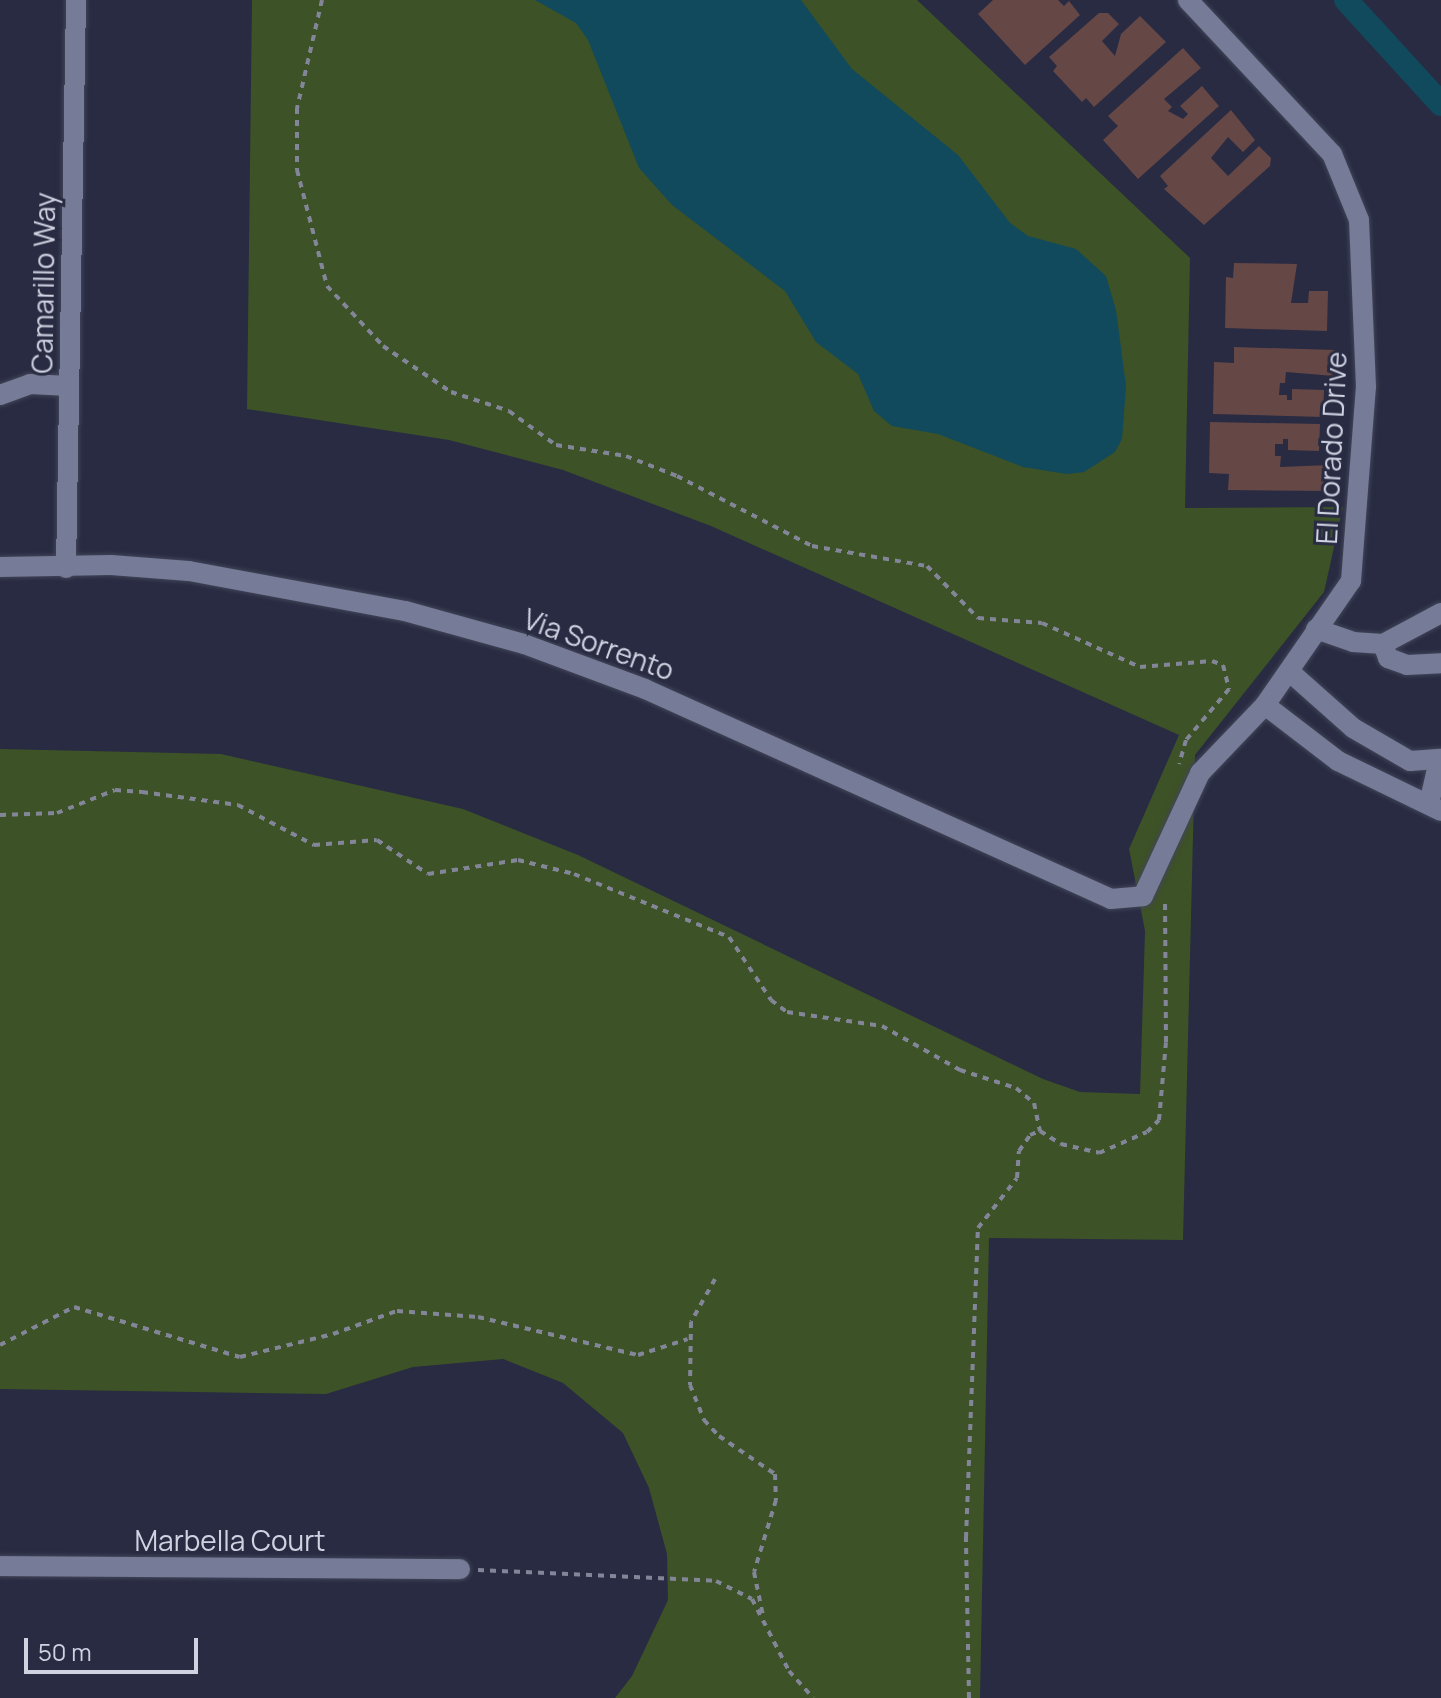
<!DOCTYPE html>
<html>
<head>
<meta charset="utf-8">
<style>
	body { margin:0 }
	#map { position:relative; width:1441px; height:1698px; overflow:hidden; background:#282b42; font-family:Manrope,sans-serif }
	div>[style] { position:absolute }
	[style*='--x'] { left:calc(var(--x)*1px); top:calc(var(--y)*1px); width:calc(var(--w)*1px); rotate:calc(var(--a)*1deg) }
	.green>* { inset:0; background:#3d5226 }
	.water>* { inset:0; background:#104a5c }
	.canal>* { height:24px; margin:-12px; padding:0 12px; transform-origin:12px; border-radius:12px; background:#104a5c }
	.building>* { inset:0; background:#654746 }
	.path>* { height:4px; margin-top:-2px; transform-origin:0; background:repeating-linear-gradient(90deg,#838698 0 6px,transparent 0 12px) }
	.roads { filter:drop-shadow(0 0 2px #424558) drop-shadow(0 0 2px #424558) }
	.minor>* { height:20px; margin:-10px; padding:0 10px; transform-origin:10px; border-radius:10px; background:#767b97 }
	span { translate:-50% -50%; white-space:nowrap; text-align:center; line-height:1.15; -webkit-text-stroke:6px #282b42; paint-order:stroke }
	.street-label { font-size:28px; color:#cfd2e1 }
	.scale { position:absolute; left:24px; top:1638px; width:174px; height:36px; box-sizing:border-box; border:4px solid #cfd2e1; border-top:0; padding-left:10px; font-size:24px; line-height:28px; white-space:nowrap; color:#cfd2e1; -webkit-text-stroke:6px #282b42; paint-order:stroke }
</style>
</head>
<body>
<div id="map">
	<div class="green">
		<div style="clip-path:polygon(252px 0,917px 0,1190px 258px,1185px 508px,1343px 507px,1324px 592px,1195px 755px,1183px 1240px,989px 1238px,980px 1698px,615px 1698px,632px 1676px,668px 1600px,667px 1554px,649px 1488px,623px 1433px,563px 1383px,503px 1359px,413px 1367px,326px 1394px,0 1389px,0 749px,221px 754px,463px 809px,578px 855px,1043px 1079px,1080px 1092px,1140px 1094px,1145px 931px,1129px 849px,1179px 735px,711px 526px,563px 470px,449px 440px,247px 409px)"></div>
	</div>
	<div class="water">
		<div style="clip-path:polygon(535px 0,801px 0,852px 69px,958px 155px,1010px 223px,1028px 236px,1076px 249px,1106px 276px,1116px 310px,1126px 386px,1122px 439px,1115px 452px,1084px 472px,1067px 474px,1023px 467px,938px 434px,892px 426px,874px 411px,858px 374px,816px 342px,785px 291px,672px 205px,639px 168px,588px 40px,576px 23px)"></div>
	</div>
	<div class="canal">
		<div style="--x:1346;--y:0;--w:141;--a:47.6"></div>
	</div>
	<div class="building">
		<div style="clip-path:polygon(993px 0,1058px 0,1064px 6px,1069px 1px,1080px 15px,1025px 65px,978px 14px)"></div>
		<div style="clip-path:polygon(1099px 13px,1108px 13px,1119px 24px,1102px 41px,1115px 56px,1121px 34px,1140px 16px,1166px 42px,1094px 107px,1086px 98px,1082px 102px,1053px 71px,1057px 66px,1049px 57px)"></div>
		<div style="clip-path:polygon(1183px 48px,1201px 68px,1164px 99px,1172px 107px,1168px 111px,1183px 119px,1188px 114px,1180px 106px,1202px 86px,1219px 106px,1138px 179px,1103px 140px,1118px 126px,1108px 116px)"></div>
		<div style="clip-path:polygon(1231px 110px,1255px 140px,1243px 152px,1228px 137px,1211px 158px,1228px 176px,1259px 146px,1271px 158px,1270px 166px,1204px 225px,1164px 189px,1168px 186px,1160px 176px)"></div>
		<div style="clip-path:polygon(1234px 263px,1297px 264px,1291px 303px,1308px 303px,1309px 291px,1328px 291px,1327px 331px,1225px 328px,1226px 277px,1233px 278px)"></div>
		<div style="clip-path:polygon(1234px 347px,1335px 350px,1334px 376px,1286px 372px,1285px 383px,1280px 383px,1279px 395px,1287px 395px,1287px 400px,1292px 400px,1292px 389px,1324px 390px,1323px 417px,1213px 414px,1214px 362px,1234px 363px)"></div>
		<div style="clip-path:polygon(1210px 422px,1320px 424px,1319px 451px,1288px 450px,1288px 439px,1283px 439px,1283px 444px,1275px 444px,1275px 456px,1281px 456px,1280px 467px,1329px 465px,1329px 491px,1228px 490px,1229px 474px,1209px 473px)"></div>
	</div>
	<div class="path">
		<div style="--x:322;--y:0;--w:111;--a:103"></div>
		<div style="--x:297;--y:108;--w:62;--a:90"></div>
		<div style="--x:297;--y:170;--w:120;--a:75.5"></div>
		<div style="--x:327;--y:286;--w:82;--a:47"></div>
		<div style="--x:383;--y:346;--w:82;--a:34.1"></div>
		<div style="--x:451;--y:392;--w:61;--a:18.1"></div>
		<div style="--x:509;--y:411;--w:58;--a:35.9"></div>
		<div style="--x:556;--y:445;--w:71;--a:8.9"></div>
		<div style="--x:626;--y:456;--w:55;--a:21.4"></div>
		<div style="--x:677;--y:476;--w:152;--a:27.4"></div>
		<div style="--x:812;--y:546;--w:117;--a:9.9"></div>
		<div style="--x:927;--y:566;--w:73;--a:45.6"></div>
		<div style="--x:978;--y:618;--w:64;--a:4.5"></div>
		<div style="--x:1042;--y:623;--w:107;--a:24.2"></div>
		<div style="--x:1140;--y:667;--w:72;--a:-4.8"></div>
		<div style="--x:1212;--y:661;--w:12;--a:20"></div>
		<div style="--x:1223;--y:665;--w:25;--a:76"></div>
		<div style="--x:1229;--y:689;--w:67;--a:130.1"></div>
		<div style="--x:1186;--y:740;--w:25;--a:106"></div>
		<div style="--x:0;--y:815;--w:57;--a:-2"></div>
		<div style="--x:57;--y:813;--w:62;--a:-21.6"></div>
		<div style="--x:115;--y:790;--w:27;--a:4"></div>
		<div style="--x:142;--y:792;--w:97;--a:7.7"></div>
		<div style="--x:238;--y:805;--w:86;--a:27.8"></div>
		<div style="--x:314;--y:845;--w:63;--a:-4.5"></div>
		<div style="--x:377;--y:840;--w:61;--a:33.7"></div>
		<div style="--x:428;--y:874;--w:91;--a:-8.8"></div>
		<div style="--x:518;--y:860;--w:58;--a:14"></div>
		<div style="--x:574;--y:874;--w:167;--a:22.1"></div>
		<div style="--x:729;--y:937;--w:76;--a:56.3"></div>
		<div style="--x:771;--y:1000;--w:20;--a:37"></div>
		<div style="--x:787;--y:1012;--w:96;--a:8.4"></div>
		<div style="--x:882;--y:1026;--w:90;--a:29.4"></div>
		<div style="--x:960;--y:1070;--w:59;--a:17.8"></div>
		<div style="--x:1016;--y:1088;--w:23;--a:40"></div>
		<div style="--x:1034;--y:1103;--w:29;--a:78"></div>
		<div style="--x:715;--y:1279;--w:49;--a:119.2"></div>
		<div style="--x:691;--y:1322;--w:63;--a:90.9"></div>
		<div style="--x:690;--y:1385;--w:38;--a:68"></div>
		<div style="--x:704;--y:1420;--w:22;--a:47"></div>
		<div style="--x:719;--y:1436;--w:68;--a:34.2"></div>
		<div style="--x:775;--y:1474;--w:26;--a:88"></div>
		<div style="--x:776;--y:1500;--w:75;--a:107"></div>
		<div style="--x:754;--y:1572;--w:45;--a:78.4"></div>
		<div style="--x:0;--y:1345;--w:83;--a:-27.2"></div>
		<div style="--x:74;--y:1307;--w:173;--a:16.8"></div>
		<div style="--x:240;--y:1357;--w:96;--a:-13.9"></div>
		<div style="--x:333;--y:1334;--w:68;--a:-19.8"></div>
		<div style="--x:397;--y:1311;--w:81;--a:4.2"></div>
		<div style="--x:478;--y:1317;--w:164;--a:13.4"></div>
		<div style="--x:638;--y:1355;--w:52;--a:-17.7"></div>
		<div style="--x:478;--y:1570;--w:238;--a:2.6"></div>
		<div style="--x:716;--y:1581;--w:40;--a:26.6"></div>
		<div style="--x:752;--y:1599;--w:81;--a:62.8"></div>
		<div style="--x:789;--y:1671;--w:36;--a:48"></div>
		<div style="--x:969;--y:1698;--w:160;--a:-91.1"></div>
		<div style="--x:966;--y:1538;--w:310;--a:-87.8"></div>
		<div style="--x:978;--y:1228;--w:63;--a:-52"></div>
		<div style="--x:1017;--y:1178;--w:27;--a:-86"></div>
		<div style="--x:1019;--y:1151;--w:19;--a:-55"></div>
		<div style="--x:1030;--y:1135;--w:11;--a:-22"></div>
		<div style="--x:1040;--y:1131;--w:25;--a:32"></div>
		<div style="--x:1061;--y:1144;--w:39;--a:13"></div>
		<div style="--x:1099;--y:1153;--w:52;--a:-23.6"></div>
		<div style="--x:1147;--y:1132;--w:17;--a:-45"></div>
		<div style="--x:1159;--y:1120;--w:78;--a:-84.9"></div>
		<div style="--x:1166;--y:1042;--w:138;--a:-90.4"></div>
	</div>
	<div class="roads">
		<div class="minor">
			<div style="--x:0;--y:395;--w:32;--a:-20"></div>
			<div style="--x:30;--y:384;--w:39;--a:3"></div>
			<div style="--x:0;--y:567;--w:111;--a:-1"></div>
			<div style="--x:111;--y:565;--w:78;--a:4.4"></div>
			<div style="--x:189;--y:571;--w:220;--a:10.5"></div>
			<div style="--x:405;--y:611;--w:123;--a:15.5"></div>
			<div style="--x:524;--y:644;--w:129;--a:20.4"></div>
			<div style="--x:645;--y:689;--w:511;--a:24.26"></div>
			<div style="--x:1111;--y:899;--w:32;--a:-5"></div>
			<div style="--x:1143;--y:896;--w:136;--a:-65.1"></div>
			<div style="--x:1200;--y:773;--w:94;--a:-46.3"></div>
			<div style="--x:1265;--y:705;--w:151;--a:-55.3"></div>
			<div style="--x:1351;--y:581;--w:195;--a:-85.6"></div>
			<div style="--x:1366;--y:387;--w:167;--a:-92.4"></div>
			<div style="--x:1359;--y:220;--w:71;--a:-112.2"></div>
			<div style="--x:1332;--y:154;--w:211;--a:-133.1"></div>
			<div style="--x:66;--y:568;--w:568;--a:-88.99"></div>
			<div style="--x:1316;--y:629;--w:39;--a:19"></div>
			<div style="--x:1353;--y:642;--w:30;--a:4"></div>
			<div style="--x:1383;--y:644;--w:66;--a:-28.1"></div>
			<div style="--x:1383;--y:644;--w:15;--a:70"></div>
			<div style="--x:1388;--y:658;--w:20;--a:20"></div>
			<div style="--x:1407;--y:665;--w:34;--a:-3"></div>
			<div style="--x:1290;--y:672;--w:84;--a:41.6"></div>
			<div style="--x:1353;--y:728;--w:66;--a:30.1"></div>
			<div style="--x:1410;--y:761;--w:31;--a:-4"></div>
			<div style="--x:1265;--y:705;--w:92;--a:37.5"></div>
			<div style="--x:1338;--y:761;--w:114;--a:25.9"></div>
			<div style="--x:1429;--y:804;--w:45;--a:-77.2"></div>
			<div style="--x:0;--y:1566;--w:460;--a:0.4"></div>
		</div>
	</div>
	<div class="street-label">
		<span style="left:43px;top:283px;rotate:-89deg">Camarillo Way</span>
		<span style="left:1331px;top:448px;rotate:-87deg">El Dorado Drive</span>
		<span style="left:599px;top:644px;rotate:20deg">Via Sorrento</span>
		<span style="left:230px;top:1540px">Marbella Court</span>
	</div>
	<div class="scale">50 m</div>
</div>
</body>
</html>
